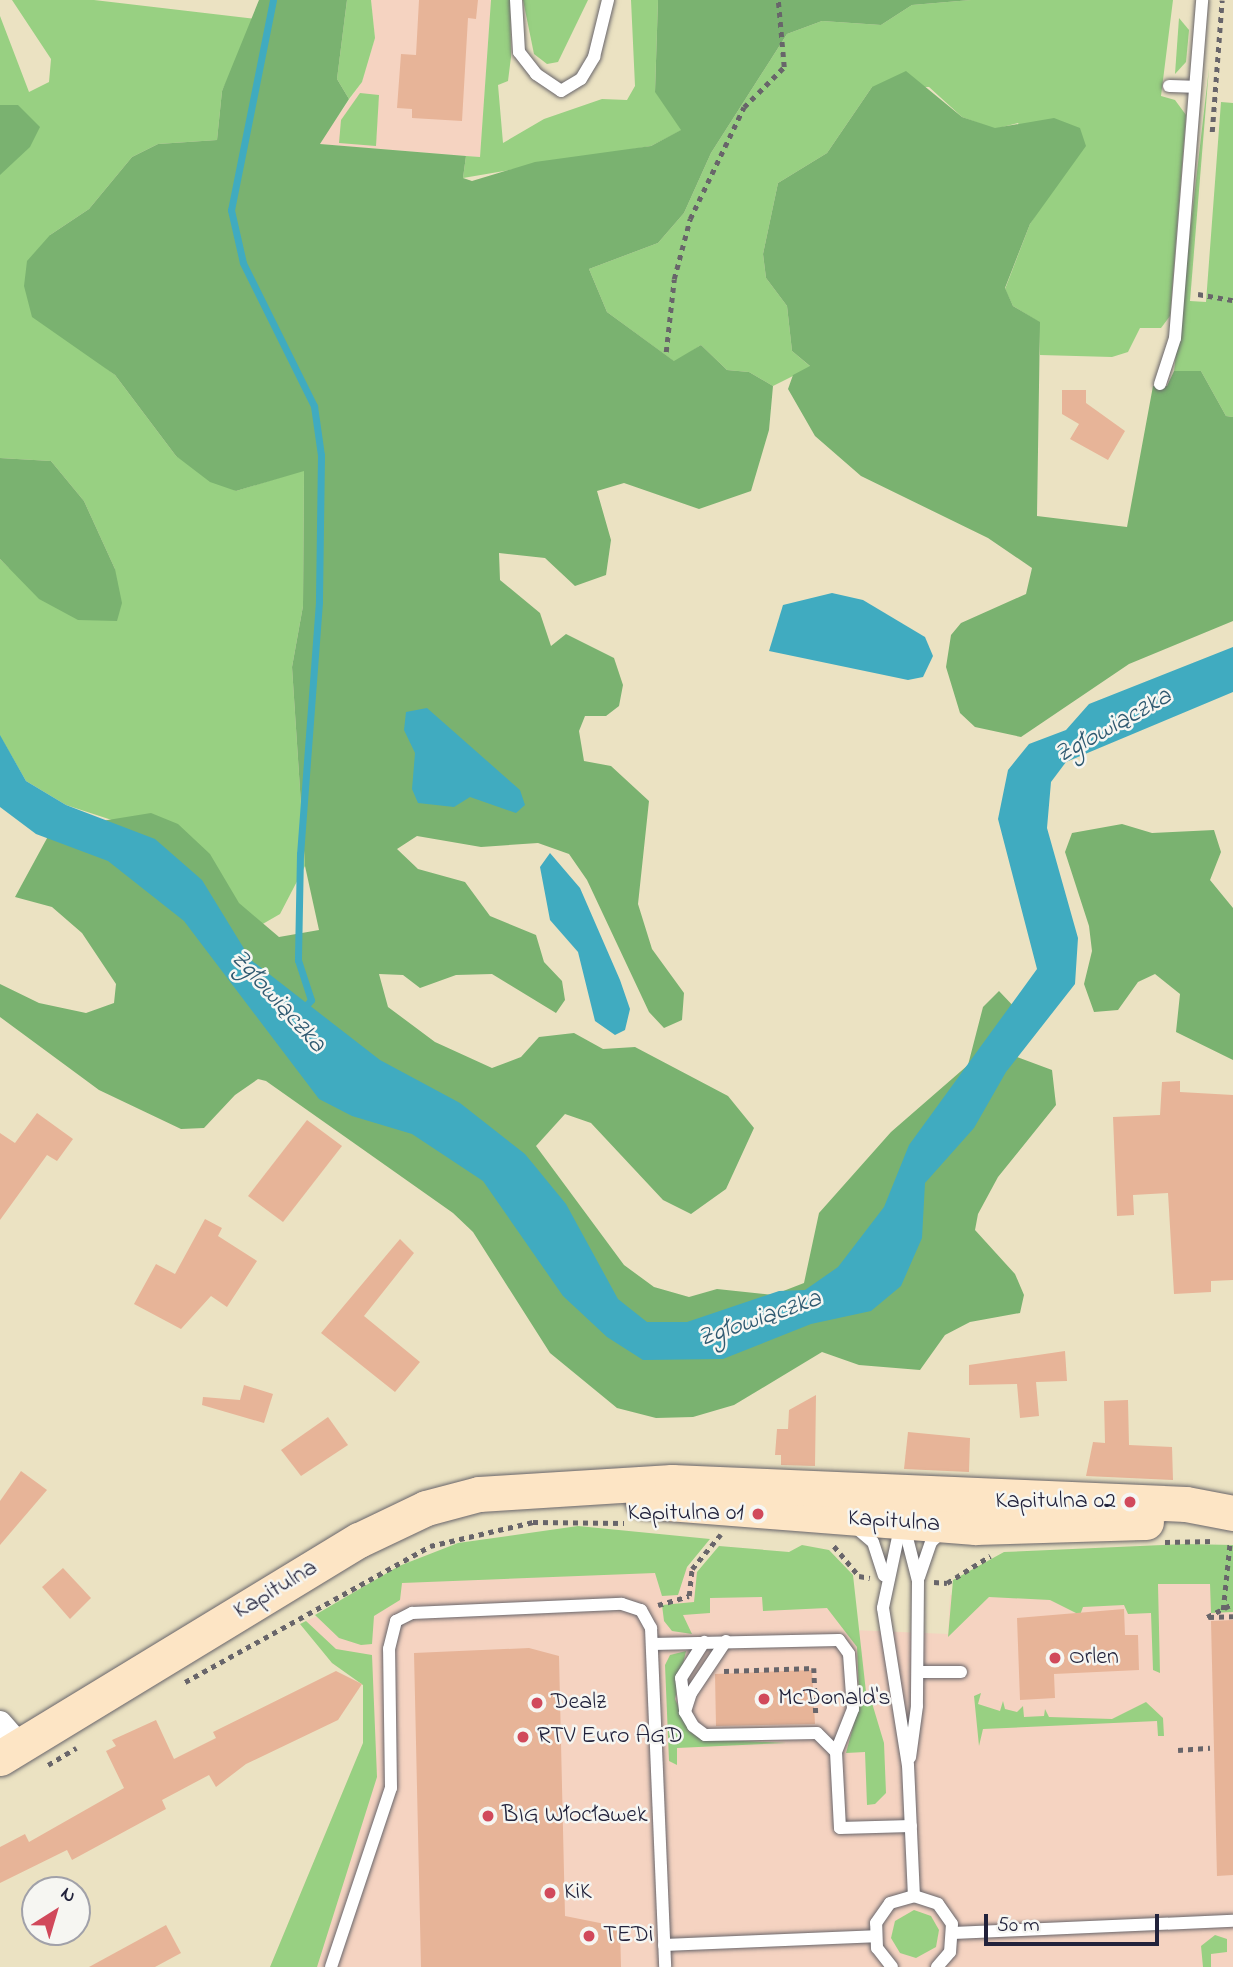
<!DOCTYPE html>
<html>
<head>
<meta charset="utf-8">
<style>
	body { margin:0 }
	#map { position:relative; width:1233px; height:1967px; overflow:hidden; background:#ebe2c2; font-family:"Indie Flower",sans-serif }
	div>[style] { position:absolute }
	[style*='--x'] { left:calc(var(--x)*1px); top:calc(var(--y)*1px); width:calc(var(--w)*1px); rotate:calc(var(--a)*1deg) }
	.built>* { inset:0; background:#f5d3c1 }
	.green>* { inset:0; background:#98d082 }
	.forest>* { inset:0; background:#7ab270 }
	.water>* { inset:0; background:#40abc0 }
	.stream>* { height:7px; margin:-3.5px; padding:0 3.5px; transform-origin:3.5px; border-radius:3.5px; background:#40abc0 }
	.building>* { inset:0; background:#e7b498 }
	.path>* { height:4.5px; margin-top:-2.25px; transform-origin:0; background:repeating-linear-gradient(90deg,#68656a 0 5px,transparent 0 10px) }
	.roads { filter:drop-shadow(0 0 2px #68656a) drop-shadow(0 0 2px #68656a) }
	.lane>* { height:12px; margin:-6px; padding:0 6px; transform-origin:6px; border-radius:6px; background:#fff }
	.street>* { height:24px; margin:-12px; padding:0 12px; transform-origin:12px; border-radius:12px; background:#fff }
	.secondary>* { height:35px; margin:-17.5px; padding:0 17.5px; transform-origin:17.5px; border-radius:17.5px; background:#fde5c5 }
	.dots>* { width:19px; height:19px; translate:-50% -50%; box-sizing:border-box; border:4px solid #f6f6f2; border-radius:50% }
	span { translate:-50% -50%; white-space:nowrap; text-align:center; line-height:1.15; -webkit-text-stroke:5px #f6f6f2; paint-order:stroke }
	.poi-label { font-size:24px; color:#22223b }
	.right { translate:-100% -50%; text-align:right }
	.left { translate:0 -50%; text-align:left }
	.street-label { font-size:24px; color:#22223b }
	.water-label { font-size:26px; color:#2e5970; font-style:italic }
	.north { position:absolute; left:21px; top:1876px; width:70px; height:70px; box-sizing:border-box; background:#f6f6f2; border:2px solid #a1a1a9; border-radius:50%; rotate:37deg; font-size:19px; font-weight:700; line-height:28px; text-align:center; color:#22223b }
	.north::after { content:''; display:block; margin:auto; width:24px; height:32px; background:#d1495b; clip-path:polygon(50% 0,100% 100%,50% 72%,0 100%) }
	.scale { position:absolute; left:984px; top:1914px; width:175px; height:32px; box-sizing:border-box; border:4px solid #22223b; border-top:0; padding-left:9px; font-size:21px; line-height:24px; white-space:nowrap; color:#22223b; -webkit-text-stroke:5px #f6f6f2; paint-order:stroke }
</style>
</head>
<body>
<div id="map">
	<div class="built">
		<div style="clip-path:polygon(371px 0,491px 0,480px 157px,319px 144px,362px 82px,375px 38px)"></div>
		<div style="clip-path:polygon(658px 1552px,726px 1587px,853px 1591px,852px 1630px,948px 1634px,950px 1595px,1233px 1572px,1233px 1967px,270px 1967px,363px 1743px,363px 1685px,332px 1663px,306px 1621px,406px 1579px)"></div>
	</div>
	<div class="green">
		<div style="clip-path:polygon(12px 0,94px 0,256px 19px,222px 91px,217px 140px,158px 144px,132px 157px,89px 209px,50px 235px,85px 352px,115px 375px,176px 456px,236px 491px,304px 470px,303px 606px,292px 667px,305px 866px,280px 914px,235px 940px,124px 824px,66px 805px,26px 781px,0 736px,0 559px,9px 568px,115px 569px,84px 501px,51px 461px,0 458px,0 16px,29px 92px,49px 82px,51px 59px)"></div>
		<div style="clip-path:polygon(347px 0,371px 0,375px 38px,362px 82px,349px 99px,337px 79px)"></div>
		<div style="clip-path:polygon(491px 0,510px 0,511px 57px,508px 81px,498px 85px,503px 143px,544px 119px,602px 99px,627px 100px,635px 86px,631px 0,658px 0,655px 91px,682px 130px,651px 146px,463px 178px,466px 156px,480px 157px)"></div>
		<div style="clip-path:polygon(523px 0,588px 0,558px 62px,547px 64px,534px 54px)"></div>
		<div style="clip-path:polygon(971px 0,1173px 0,1161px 96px,1175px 100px,1186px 115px,1170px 316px,1161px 328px,1140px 328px,1128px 352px,1112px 357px,1040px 355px,1039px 322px,1013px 306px,1005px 289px,1030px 224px,1052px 189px,1018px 123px,995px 129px,962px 117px,929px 87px,872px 87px,827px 153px,778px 183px,763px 254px,766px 278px,787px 306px,792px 351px,811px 367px,773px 386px,749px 372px,727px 370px,701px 345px,675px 362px,607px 312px,589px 269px,658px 243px,684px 213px,711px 153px,787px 34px,822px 21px,881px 25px,912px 5px)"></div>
		<div style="clip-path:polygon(1179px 18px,1189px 30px,1186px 62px,1175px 74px)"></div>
		<div style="clip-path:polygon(1209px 68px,1190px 301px,1206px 302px,1221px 102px,1233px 103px,1233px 417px,1226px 416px,1201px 371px,1174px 371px)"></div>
		<div style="clip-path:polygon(360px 93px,379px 95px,376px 146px,339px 143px,341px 120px)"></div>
		<div style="clip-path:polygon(578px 1526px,710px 1539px,687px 1567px,678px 1595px,662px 1596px,655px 1573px,402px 1583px,400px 1600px,374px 1616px,372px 1644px,361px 1645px,339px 1638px,315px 1615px,399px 1566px,458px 1543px)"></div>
		<div style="clip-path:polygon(1185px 1544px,1233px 1545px,1233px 1612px,1211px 1613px,1210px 1584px,1158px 1584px,1160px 1673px,1153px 1670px,1151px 1613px,1128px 1614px,1124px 1605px,1083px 1607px,1080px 1615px,1050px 1600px,989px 1597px,948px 1637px,953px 1580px,1004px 1552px)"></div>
		<div style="clip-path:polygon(802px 1545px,829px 1550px,853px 1575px,866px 1692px,859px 1694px,857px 1647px,827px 1608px,763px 1611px,762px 1597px,710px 1598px,710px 1613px,683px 1615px,692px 1634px,672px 1631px,664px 1621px,662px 1605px,694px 1602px,697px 1572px,719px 1546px,789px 1552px)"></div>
		<div style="clip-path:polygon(306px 1621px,336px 1649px,372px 1655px,377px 1777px,317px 1967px,270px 1967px,363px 1743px,363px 1685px,332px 1663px,300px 1624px)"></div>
		<div style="clip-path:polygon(686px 1651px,675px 1699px,689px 1731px,701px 1739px,786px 1743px,677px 1748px,677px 1765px,669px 1761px,665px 1665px,670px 1655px)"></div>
		<div style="clip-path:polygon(981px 1693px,978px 1704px,1000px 1711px,1003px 1701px,1005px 1709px,1017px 1712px,1023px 1706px,1024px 1717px,1044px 1716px,1045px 1709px,1049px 1717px,1112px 1719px,1146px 1702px,1163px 1718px,1164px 1736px,1158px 1736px,1157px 1721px,983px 1729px,979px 1746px,974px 1696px)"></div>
		<div style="clip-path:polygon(860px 1701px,872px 1703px,884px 1743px,886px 1793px,875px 1804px,867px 1805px,865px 1752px,846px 1753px)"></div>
		<div style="clip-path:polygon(914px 1910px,931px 1916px,939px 1930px,936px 1947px,916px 1958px,900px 1953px,891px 1938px,895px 1921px)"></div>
		<div style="clip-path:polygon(1215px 1935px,1227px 1939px,1227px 1952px,1211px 1954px,1211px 1967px,1203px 1967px,1201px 1946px)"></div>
	</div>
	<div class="forest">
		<div style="clip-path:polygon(259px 0,347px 0,337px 79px,349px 99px,320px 144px,466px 156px,463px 178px,472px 181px,535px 162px,651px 146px,681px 130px,655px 92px,658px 0,971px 0,912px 5px,881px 25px,822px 21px,787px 34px,711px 153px,684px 213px,658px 243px,589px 269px,607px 312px,674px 361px,701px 345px,727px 370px,749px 372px,773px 386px,769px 430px,751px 491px,699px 509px,624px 483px,597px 491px,611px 540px,606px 575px,575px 586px,545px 558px,499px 553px,500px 580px,540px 613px,551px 646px,566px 634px,614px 658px,623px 685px,619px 706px,606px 716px,585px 716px,579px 731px,584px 761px,611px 766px,649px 801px,638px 904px,652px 949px,684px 993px,682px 1020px,664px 1028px,649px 1012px,587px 880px,569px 854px,538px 843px,481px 847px,417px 836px,397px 849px,418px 869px,465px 882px,490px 916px,536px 935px,544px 962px,562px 981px,565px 1000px,556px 1013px,492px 974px,456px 975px,420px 988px,403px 975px,379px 974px,388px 1007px,435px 1042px,492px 1068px,521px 1057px,539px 1037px,574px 1033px,603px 1049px,635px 1047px,728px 1096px,754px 1128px,726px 1189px,691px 1214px,663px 1200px,591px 1123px,565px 1114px,536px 1146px,624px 1265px,654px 1287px,689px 1297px,717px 1289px,773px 1295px,804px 1283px,819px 1213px,891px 1132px,968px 1065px,983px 1007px,999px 991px,1020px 1013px,1017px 1057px,1052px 1070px,1056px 1105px,998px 1177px,978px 1214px,975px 1230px,1015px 1274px,1024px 1295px,1020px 1313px,970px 1322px,945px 1335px,920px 1370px,859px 1365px,822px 1352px,734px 1405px,693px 1417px,656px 1418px,617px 1408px,550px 1353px,473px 1232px,453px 1213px,266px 1081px,258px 1079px,235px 1095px,204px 1128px,181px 1129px,99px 1090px,0 1017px,0 984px,39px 1003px,86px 1013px,114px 1003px,116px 984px,82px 933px,52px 907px,15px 897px,52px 829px,151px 813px,178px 824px,210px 854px,239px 903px,279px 937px,319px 930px,305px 866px,292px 667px,303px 606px,304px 471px,236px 491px,210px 482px,176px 456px,115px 375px,32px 317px,24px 286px,27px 261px,50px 235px,89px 209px,132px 157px,158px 144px,217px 140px,222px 91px)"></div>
		<div style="clip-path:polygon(906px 71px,962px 117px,995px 128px,1054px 118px,1080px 128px,1086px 146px,1030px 224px,1005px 288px,1013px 306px,1040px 322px,1037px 516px,1127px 527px,1153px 386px,1167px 386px,1174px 371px,1201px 371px,1226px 416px,1233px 417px,1233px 621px,1129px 664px,1021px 737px,975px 727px,960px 713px,946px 667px,951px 635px,961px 623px,1026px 594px,1032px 568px,988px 538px,861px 476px,815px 436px,788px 389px,793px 375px,810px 366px,792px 351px,787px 306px,766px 278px,763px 254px,778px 183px,827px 153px,872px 87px)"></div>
		<div style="clip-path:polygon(0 105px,18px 105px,40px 127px,30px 147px,0 175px)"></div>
		<div style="clip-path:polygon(0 458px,51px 461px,84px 501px,115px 569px,122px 603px,117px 621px,78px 620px,39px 599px,0 559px)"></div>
		<div style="clip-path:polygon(1122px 824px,1152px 833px,1214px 830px,1221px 852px,1210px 880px,1233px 908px,1233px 1060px,1176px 1032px,1180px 994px,1155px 974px,1138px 982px,1118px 1010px,1094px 1012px,1084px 984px,1092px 951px,1089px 926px,1065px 852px,1072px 833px)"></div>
	</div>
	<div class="water">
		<div style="clip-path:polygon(832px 593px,863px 600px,925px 637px,933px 656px,923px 677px,908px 680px,769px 651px,783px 605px)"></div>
		<div style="clip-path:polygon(1233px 647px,1233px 692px,1066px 762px,1051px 782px,1047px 828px,1078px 938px,1075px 984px,1006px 1072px,974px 1128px,925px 1183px,922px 1238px,901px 1286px,871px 1311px,811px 1324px,723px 1359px,643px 1360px,607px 1337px,563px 1296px,483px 1181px,412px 1134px,352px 1116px,319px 1099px,184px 921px,108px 861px,36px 834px,0 807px,0 735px,26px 781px,66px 805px,155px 839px,202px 880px,251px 960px,380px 1060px,460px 1103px,525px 1154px,566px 1204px,618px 1299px,647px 1322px,687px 1322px,779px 1291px,805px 1290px,838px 1267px,884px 1207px,909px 1145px,1037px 969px,998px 819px,1008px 770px,1029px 744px,1066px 730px,1089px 704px)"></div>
		<div style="clip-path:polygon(427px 708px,520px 790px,525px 805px,516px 813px,470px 797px,454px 807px,418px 803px,412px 789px,415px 753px,404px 730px,406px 712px)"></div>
		<div style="clip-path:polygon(550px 853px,580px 888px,620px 980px,630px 1009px,625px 1030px,615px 1035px,595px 1021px,578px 952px,550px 920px,540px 867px)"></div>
	</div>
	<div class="stream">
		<div style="--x:273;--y:0;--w:214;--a:101.3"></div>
		<div style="--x:231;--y:210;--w:54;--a:77.2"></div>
		<div style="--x:243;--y:263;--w:160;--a:63.6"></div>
		<div style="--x:314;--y:406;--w:49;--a:81.9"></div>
		<div style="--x:321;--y:455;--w:147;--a:90.8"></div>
		<div style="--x:319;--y:602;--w:253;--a:94.3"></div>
		<div style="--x:300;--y:854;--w:106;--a:91.1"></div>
		<div style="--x:298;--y:960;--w:42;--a:72"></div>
		<div style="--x:311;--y:1000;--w:12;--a:132"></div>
	</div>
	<div class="building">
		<div style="clip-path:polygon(419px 0,478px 0,476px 19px,468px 18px,462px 121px,412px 118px,412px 109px,397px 108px,401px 54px,416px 55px)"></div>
		<div style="clip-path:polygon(1062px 390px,1086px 390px,1086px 403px,1125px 431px,1108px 460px,1070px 439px,1079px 424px,1062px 414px)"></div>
		<div style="clip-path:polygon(1180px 1081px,1180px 1092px,1233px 1095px,1233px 1280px,1211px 1281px,1211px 1292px,1174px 1294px,1168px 1193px,1133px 1195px,1134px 1215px,1117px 1216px,1113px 1117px,1160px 1115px,1162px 1082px)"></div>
		<div style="clip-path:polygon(37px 1113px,73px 1139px,57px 1161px,47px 1155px,0 1220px,0 1133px,15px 1143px)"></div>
		<div style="clip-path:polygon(307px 1120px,342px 1146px,283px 1222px,248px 1196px)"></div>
		<div style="clip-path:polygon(205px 1219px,222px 1228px,218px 1236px,257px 1261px,227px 1307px,211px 1296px,181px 1329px,134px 1304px,156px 1264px,175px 1274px)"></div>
		<div style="clip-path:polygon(400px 1239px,414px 1253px,364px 1316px,420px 1362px,395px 1392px,321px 1333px)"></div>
		<div style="clip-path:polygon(1065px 1351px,1067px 1381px,1036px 1382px,1039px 1416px,1020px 1418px,1017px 1384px,969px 1385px,969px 1365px)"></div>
		<div style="clip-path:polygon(244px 1385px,273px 1394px,264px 1423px,202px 1405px,203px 1397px,240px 1400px)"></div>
		<div style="clip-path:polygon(816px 1395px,815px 1466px,781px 1465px,781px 1455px,775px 1455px,777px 1429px,788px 1429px,789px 1410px)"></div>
		<div style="clip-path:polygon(1128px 1400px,1129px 1445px,1172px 1447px,1173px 1480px,1086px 1476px,1093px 1442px,1105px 1443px,1104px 1401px)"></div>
		<div style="clip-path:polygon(328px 1417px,348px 1445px,301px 1476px,281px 1450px)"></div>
		<div style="clip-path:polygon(908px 1432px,970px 1438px,969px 1472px,904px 1469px)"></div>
		<div style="clip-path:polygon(21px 1471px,47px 1490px,0 1545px,0 1501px)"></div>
		<div style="clip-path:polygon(63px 1568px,91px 1598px,70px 1619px,42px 1587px)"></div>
		<div style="clip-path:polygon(1124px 1609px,1125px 1635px,1138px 1635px,1139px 1670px,1054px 1674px,1055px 1698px,1020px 1700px,1017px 1618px)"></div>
		<div style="clip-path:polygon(1233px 1620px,1233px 1875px,1217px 1876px,1211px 1621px)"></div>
		<div style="clip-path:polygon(529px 1648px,559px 1656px,565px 1916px,620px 1927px,621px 1967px,421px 1967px,414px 1653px)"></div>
		<div style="clip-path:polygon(812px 1670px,815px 1724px,716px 1726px,715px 1674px)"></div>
		<div style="clip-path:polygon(336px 1671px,362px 1684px,338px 1720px,246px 1764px,216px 1787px,209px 1775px,162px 1800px,166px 1809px,72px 1860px,67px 1850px,0 1883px,0 1847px,25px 1834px,29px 1842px,124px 1788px,106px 1751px,116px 1746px,112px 1740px,156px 1720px,174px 1759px,216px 1738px,213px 1732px)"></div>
		<div style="clip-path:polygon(166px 1925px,181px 1953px,155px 1967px,89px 1967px)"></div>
	</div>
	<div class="path">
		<div style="--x:1212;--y:132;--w:132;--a:-85.7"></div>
		<div style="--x:1198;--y:294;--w:36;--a:10"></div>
		<div style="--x:666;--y:352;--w:73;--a:-83.7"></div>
		<div style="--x:674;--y:279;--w:62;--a:-75.1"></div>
		<div style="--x:690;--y:219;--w:124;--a:-64.3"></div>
		<div style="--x:744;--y:107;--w:57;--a:-45"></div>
		<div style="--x:784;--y:67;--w:67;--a:-95.1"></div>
		<div style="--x:1165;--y:1542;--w:50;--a:-1.1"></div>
		<div style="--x:834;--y:1546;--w:39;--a:50"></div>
		<div style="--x:859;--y:1576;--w:11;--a:10"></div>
		<div style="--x:934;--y:1582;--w:13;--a:4"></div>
		<div style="--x:947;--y:1583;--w:51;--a:-32.1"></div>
		<div style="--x:658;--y:1605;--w:32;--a:-16"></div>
		<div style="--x:689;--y:1596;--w:27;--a:-84"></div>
		<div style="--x:692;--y:1569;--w:45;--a:-50.4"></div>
		<div style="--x:1223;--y:1610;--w:69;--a:-84.2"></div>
		<div style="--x:1207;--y:1617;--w:29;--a:-27"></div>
		<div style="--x:1209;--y:1617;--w:24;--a:-2"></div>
		<div style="--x:724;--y:1671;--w:90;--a:-1.9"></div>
		<div style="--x:814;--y:1668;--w:48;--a:87.6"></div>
		<div style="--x:185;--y:1682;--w:280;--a:-29"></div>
		<div style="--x:430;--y:1546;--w:106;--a:-13.1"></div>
		<div style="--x:533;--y:1522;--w:91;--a:0.6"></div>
		<div style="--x:816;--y:1698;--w:20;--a:0"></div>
		<div style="--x:1178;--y:1750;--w:32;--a:-4"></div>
		<div style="--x:48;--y:1765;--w:33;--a:-31"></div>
	</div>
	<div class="roads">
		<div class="lane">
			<div style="--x:516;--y:0;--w:52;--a:86.7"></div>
			<div style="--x:519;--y:52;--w:28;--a:52"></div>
			<div style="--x:536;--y:74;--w:30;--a:34"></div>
			<div style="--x:561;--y:91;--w:23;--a:-31"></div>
			<div style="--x:581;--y:79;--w:26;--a:-59"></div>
			<div style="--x:594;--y:57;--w:59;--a:-76.2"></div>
			<div style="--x:1169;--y:86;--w:25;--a:2"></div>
			<div style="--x:1160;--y:384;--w:48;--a:-71.9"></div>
			<div style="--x:1175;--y:338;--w:339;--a:-85.4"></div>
			<div style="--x:901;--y:1523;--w:87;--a:102"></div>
			<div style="--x:883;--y:1608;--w:159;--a:81"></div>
			<div style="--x:908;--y:1765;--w:131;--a:87.4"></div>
			<div style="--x:904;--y:1526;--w:57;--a:75.7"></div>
			<div style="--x:918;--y:1581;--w:125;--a:90.5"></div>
			<div style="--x:917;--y:1706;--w:52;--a:97.7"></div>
			<div style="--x:855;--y:1527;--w:23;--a:40"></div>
			<div style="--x:873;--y:1542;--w:35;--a:72"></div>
			<div style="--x:919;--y:1577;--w:37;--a:-71"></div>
			<div style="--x:931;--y:1542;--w:18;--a:-43"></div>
			<div style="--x:726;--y:1641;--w:63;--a:123.9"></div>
			<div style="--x:691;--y:1693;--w:20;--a:108"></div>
			<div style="--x:685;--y:1712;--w:16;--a:60"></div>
			<div style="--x:693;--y:1726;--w:15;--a:37"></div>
			<div style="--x:705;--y:1735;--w:112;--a:-1"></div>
			<div style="--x:817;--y:1733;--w:27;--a:45"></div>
			<div style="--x:652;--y:1644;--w:187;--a:-1.2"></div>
			<div style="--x:839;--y:1640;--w:17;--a:54"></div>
			<div style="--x:849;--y:1654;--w:55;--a:85.8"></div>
			<div style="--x:853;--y:1709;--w:46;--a:111.6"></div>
			<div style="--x:836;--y:1752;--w:76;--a:87"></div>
			<div style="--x:840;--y:1828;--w:71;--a:-1.6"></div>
			<div style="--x:918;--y:1672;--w:43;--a:0"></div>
			<div style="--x:685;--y:1710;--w:32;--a:-97"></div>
			<div style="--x:681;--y:1678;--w:43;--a:-57.4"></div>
			<div style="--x:953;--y:1933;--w:280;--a:-2.5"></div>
			<div style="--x:664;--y:1945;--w:211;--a:-2.4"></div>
			<div style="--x:331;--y:1967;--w:189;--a:-71.5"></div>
			<div style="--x:391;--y:1788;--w:139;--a:-90.8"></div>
			<div style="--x:389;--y:1649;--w:29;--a:-76"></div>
			<div style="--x:396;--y:1621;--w:18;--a:-27"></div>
			<div style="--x:412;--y:1613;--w:210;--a:-2.5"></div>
			<div style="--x:622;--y:1604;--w:20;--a:18"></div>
			<div style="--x:641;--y:1610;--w:21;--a:61"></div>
			<div style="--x:651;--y:1628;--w:339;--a:87.6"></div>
			<div style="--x:892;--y:1967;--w:24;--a:-128"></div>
			<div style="--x:877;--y:1948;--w:25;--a:-92"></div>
			<div style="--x:876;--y:1923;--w:24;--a:-55"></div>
			<div style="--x:890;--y:1903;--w:25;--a:-16"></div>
			<div style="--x:914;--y:1896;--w:25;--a:18"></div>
			<div style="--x:938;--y:1904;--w:24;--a:55"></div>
			<div style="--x:952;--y:1924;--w:28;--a:94"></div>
			<div style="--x:950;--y:1952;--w:20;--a:131"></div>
		</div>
		<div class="street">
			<div style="--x:0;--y:1723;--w:30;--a:49"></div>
		</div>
		<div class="secondary">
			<div style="--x:643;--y:1501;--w:333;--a:4.5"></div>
			<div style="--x:975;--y:1527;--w:171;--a:-1.7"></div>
			<div style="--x:0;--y:1758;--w:420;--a:-31.3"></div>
			<div style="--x:359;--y:1540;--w:74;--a:-25.5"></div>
			<div style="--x:426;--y:1508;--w:55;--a:-14.8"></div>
			<div style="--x:479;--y:1494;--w:193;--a:-3.6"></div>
			<div style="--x:672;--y:1482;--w:514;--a:2.45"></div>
			<div style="--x:1186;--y:1504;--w:48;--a:10.8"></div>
		</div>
	</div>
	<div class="dots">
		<div style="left:1130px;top:1502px;background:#d1495b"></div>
		<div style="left:758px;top:1514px;background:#d1495b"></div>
		<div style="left:1055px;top:1658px;background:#d1495b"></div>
		<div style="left:764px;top:1699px;background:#d1495b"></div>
		<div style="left:537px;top:1703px;background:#d1495b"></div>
		<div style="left:523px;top:1737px;background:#d1495b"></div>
		<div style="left:488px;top:1816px;background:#d1495b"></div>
		<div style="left:550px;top:1893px;background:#d1495b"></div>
		<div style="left:589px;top:1936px;background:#d1495b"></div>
	</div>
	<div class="poi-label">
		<span class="right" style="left:1116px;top:1502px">Kapitulna 02</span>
		<span class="right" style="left:744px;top:1514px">Kapitulna 01</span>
		<span class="left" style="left:1069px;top:1658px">Orlen</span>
		<span class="left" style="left:778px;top:1699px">McDonald's</span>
		<span class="left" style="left:551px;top:1703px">Dealz</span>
		<span class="left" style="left:537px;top:1737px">RTV Euro AGD</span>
		<span class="left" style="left:502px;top:1816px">BIG Włocławek</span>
		<span class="left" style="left:564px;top:1893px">KiK</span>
		<span class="left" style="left:603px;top:1936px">TEDi</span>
	</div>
	<div class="street-label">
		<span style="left:894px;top:1522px;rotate:4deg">Kapitulna</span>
		<span style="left:276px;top:1590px;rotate:-31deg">Kapitulna</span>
	</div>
	<div class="water-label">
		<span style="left:1114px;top:727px;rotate:-29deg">Zgłowiączka</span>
		<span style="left:277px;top:1002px;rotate:48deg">Zgłowiączka</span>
		<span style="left:760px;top:1320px;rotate:-19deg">Zgłowiączka</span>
	</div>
	<div class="north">N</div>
	<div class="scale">50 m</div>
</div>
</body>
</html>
